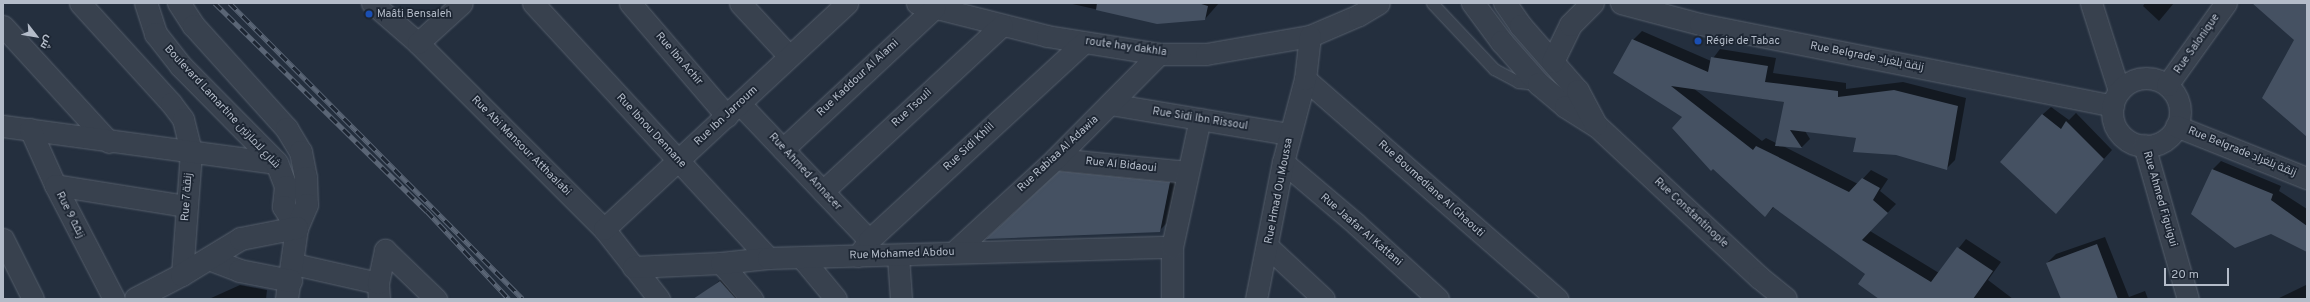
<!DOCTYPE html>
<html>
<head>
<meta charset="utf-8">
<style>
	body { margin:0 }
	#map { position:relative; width:2310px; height:302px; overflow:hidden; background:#242f3e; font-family:Overpass,Cairo,sans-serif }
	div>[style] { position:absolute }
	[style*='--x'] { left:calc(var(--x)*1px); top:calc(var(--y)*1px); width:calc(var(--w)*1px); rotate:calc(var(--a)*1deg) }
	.shadow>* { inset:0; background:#0007 }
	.building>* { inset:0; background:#455162 }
	.roads { filter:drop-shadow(0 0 1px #565f6c) drop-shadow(0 0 1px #565f6c) }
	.service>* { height:11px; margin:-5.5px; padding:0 5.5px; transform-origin:5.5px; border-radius:5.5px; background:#38414e }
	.minor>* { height:21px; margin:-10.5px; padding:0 10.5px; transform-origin:10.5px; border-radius:10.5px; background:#38414e }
	.minor>.ring { margin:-10.5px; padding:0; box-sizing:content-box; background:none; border:21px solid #38414e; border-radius:50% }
	.tertiary>* { height:22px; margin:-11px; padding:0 11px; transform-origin:11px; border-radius:11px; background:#38414e }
	.rail>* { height:4.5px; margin-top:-2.25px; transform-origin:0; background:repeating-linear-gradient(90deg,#1d2633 0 9px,#5a6575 0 18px); box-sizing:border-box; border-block:1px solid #5a6575 }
	.dots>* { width:11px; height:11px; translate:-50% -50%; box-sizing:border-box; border:2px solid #1d2633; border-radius:50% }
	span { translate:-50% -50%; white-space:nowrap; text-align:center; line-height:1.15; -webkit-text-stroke:3.5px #1d2633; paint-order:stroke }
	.poi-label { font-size:11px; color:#b4bcc9 }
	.left { translate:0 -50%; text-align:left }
	.street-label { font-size:11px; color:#b4bcc9 }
	.frame { position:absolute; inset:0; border:4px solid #b4bcc9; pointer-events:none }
	.north { position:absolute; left:16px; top:16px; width:40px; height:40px; -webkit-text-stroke:3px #1d2633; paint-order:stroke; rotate:121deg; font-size:11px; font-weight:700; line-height:16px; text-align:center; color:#b4bcc9 }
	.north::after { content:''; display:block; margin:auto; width:14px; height:18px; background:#b4bcc9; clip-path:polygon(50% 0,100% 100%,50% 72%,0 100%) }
	.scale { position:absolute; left:2164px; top:268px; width:65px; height:18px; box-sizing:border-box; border:2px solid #b4bcc9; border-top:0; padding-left:5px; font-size:12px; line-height:14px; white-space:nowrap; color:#b4bcc9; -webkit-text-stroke:3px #1d2633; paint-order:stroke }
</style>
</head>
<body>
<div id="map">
	<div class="shadow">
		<div style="clip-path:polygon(1068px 3px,1219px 3px,1205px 19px,1157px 23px)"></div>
		<div style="clip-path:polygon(2145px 3px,2174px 3px,2159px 21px,2143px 6px)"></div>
		<div style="clip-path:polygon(evenodd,1642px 31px,1711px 61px,1720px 49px,1776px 58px,1773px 73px,1846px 83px,1846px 89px,1903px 82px,1966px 98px,1955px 160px,1946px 169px,1857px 138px,1805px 131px,1810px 139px,1802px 147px,1783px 146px,1858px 184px,1871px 170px,1888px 179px,1880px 191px,1896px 204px,1870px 231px,1939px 273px,1966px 239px,2001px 262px,1988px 280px,2013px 299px,1880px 299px,1866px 274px,1774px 207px,1765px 216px,1683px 117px,1633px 40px,1642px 31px,1693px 88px,1785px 102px,1776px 143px,1766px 138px,1762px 141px,1693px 88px)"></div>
		<div style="clip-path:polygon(2051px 107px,2069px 120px,2076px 113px,2112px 150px,2056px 212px,2042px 115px)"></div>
		<div style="clip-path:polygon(1073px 159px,1182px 170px,1172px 218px,1159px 231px,1000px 226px)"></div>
		<div style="clip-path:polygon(2221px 161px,2281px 186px,2279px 191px,2307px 209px,2307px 251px,2212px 170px)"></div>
		<div style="clip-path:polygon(2105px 237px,2129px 297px,2145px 291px,2148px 299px,2062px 299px,2047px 263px,2056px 254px)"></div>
		<div style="clip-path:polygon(729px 273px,753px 299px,716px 299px,708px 290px)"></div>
		<div style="clip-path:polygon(240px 285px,267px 290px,266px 299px,209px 299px)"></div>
		<div style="clip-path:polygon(2306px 285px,2307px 299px,2277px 299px)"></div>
	</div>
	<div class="building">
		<div style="clip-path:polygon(1097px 3px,1198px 3px,1208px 6px,1205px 20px,1157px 24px,1096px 10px)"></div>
		<div style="clip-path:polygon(2252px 3px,2307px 3px,2307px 137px,2262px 98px,2294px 40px)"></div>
		<div style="clip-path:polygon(1632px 39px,1708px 72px,1711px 57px,1768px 66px,1765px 82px,1838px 91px,1838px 97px,1894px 90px,1958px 106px,1947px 170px,1896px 155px,1853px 152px,1856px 138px,1790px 130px,1802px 148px,1775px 146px,1784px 102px,1671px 86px,1753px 150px,1756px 146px,1849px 192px,1862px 178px,1880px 188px,1873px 200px,1888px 213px,1862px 240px,1931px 282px,1957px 247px,1993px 271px,1973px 299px,1879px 299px,1858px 284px,1865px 274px,1773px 207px,1765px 217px,1713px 169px,1711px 171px,1672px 128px,1682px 117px,1613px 73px)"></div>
		<div style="clip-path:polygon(2042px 114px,2061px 129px,2066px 121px,2104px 159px,2056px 214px,2000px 162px)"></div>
		<div style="clip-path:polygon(2212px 169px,2273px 194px,2271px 200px,2307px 226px,2307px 252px,2271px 234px,2235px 248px,2191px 214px)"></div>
		<div style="clip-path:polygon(1059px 171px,1170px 182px,1160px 232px,986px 239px)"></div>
		<div style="clip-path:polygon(2097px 244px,2118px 299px,2061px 299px,2046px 263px)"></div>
		<div style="clip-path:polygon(720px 281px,736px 299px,693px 299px)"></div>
	</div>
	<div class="roads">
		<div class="service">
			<div style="--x:1432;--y:3;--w:91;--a:46.8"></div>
			<div style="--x:1494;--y:69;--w:27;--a:28"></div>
			<div style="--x:1518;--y:82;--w:19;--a:6"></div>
		</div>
		<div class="minor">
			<div style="--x:80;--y:3;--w:135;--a:47.7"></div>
			<div style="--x:171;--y:103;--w:20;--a:53"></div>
			<div style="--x:183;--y:119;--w:34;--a:76"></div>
			<div style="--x:191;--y:152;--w:123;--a:94.2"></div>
			<div style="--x:372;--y:3;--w:61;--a:41"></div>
			<div style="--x:418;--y:43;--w:263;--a:45"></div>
			<div style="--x:604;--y:229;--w:89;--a:51.8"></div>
			<div style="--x:533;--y:3;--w:347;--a:47.3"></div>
			<div style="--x:630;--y:3;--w:149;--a:49.4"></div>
			<div style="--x:740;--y:3;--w:72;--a:47.2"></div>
			<div style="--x:917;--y:3;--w:134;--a:14.2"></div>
			<div style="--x:1047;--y:36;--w:113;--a:9.1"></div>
			<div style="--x:1159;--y:54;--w:47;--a:0"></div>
			<div style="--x:1206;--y:54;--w:106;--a:-9.8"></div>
			<div style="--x:1310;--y:36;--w:53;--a:-23.2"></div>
			<div style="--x:1359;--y:15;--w:23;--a:-31"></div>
			<div style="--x:1621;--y:3;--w:82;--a:14.9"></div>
			<div style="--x:1700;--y:24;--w:421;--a:11.2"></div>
			<div style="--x:2091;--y:3;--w:92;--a:72.3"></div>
			<div style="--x:3;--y:26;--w:157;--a:47.6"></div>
			<div style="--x:418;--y:43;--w:59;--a:-42.3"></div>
			<div class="ring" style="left:2112px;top:78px;width:47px;height:47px"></div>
			<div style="--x:1305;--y:79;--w:335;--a:41.1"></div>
			<div style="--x:2167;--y:85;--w:101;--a:-54.3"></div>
			<div style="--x:740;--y:104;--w:187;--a:46.5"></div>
			<div style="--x:1110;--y:104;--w:182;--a:9.5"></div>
			<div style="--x:3;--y:126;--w:276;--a:7.7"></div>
			<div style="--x:2176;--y:126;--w:141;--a:21.7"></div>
			<div style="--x:30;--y:129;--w:61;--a:65.9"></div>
			<div style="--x:55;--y:185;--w:128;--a:62.6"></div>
			<div style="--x:2144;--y:145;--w:160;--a:74.1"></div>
			<div style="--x:783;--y:149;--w:207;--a:-43"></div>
			<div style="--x:1055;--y:159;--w:133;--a:5.6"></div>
			<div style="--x:1283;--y:162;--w:96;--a:40.3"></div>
			<div style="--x:1356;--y:224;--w:111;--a:42.4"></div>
			<div style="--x:55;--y:185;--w:133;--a:9.1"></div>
			<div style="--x:823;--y:191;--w:244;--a:-42.8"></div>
			<div style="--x:604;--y:229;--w:332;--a:-42.9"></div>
			<div style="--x:3;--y:239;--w:67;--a:63.4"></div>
			<div style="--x:1268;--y:247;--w:76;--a:42.9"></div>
			<div style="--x:954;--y:252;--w:137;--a:-42.6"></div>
			<div style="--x:1055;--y:159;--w:148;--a:-45.3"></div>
			<div style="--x:858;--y:256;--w:19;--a:-55"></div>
			<div style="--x:869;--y:240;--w:292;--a:-42.6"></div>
			<div style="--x:898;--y:256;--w:43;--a:86"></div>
			<div style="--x:802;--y:258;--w:53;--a:50.3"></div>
			<div style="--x:721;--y:263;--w:48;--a:49.3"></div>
			<div style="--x:294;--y:264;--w:86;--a:12.7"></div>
			<div style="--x:633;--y:267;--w:88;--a:-2.6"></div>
			<div style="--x:721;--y:263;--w:47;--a:-6.1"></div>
			<div style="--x:768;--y:258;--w:404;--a:-1.6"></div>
			<div style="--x:379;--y:299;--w:16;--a:-94"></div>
			<div style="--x:378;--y:283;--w:34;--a:-78"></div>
			<div style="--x:385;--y:250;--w:71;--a:43.9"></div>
			<div style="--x:1172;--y:299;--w:52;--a:-90"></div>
			<div style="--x:1172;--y:247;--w:131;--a:-77.7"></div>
			<div style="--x:1256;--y:299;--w:140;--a:-78.9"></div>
			<div style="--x:1283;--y:162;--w:86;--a:-75.2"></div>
			<div style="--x:1305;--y:79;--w:43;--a:-83.4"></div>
		</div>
		<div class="tertiary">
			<div style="--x:146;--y:3;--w:33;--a:72"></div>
			<div style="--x:156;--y:34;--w:41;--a:52"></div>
			<div style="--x:181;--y:66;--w:136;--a:45.3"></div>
			<div style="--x:277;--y:163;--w:26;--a:69"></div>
			<div style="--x:286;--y:187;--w:20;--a:96"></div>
			<div style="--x:284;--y:207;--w:25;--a:58"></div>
			<div style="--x:179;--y:3;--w:27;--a:57"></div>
			<div style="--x:194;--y:26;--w:139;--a:47.9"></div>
			<div style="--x:287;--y:129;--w:27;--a:59"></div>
			<div style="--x:301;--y:152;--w:26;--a:79"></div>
			<div style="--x:306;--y:178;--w:27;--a:88"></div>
			<div style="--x:307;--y:205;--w:25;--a:113"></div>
			<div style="--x:297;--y:228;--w:72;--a:98"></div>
			<div style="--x:1473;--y:3;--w:49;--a:53.4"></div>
			<div style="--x:1502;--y:42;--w:56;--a:48.6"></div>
			<div style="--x:1539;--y:84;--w:35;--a:40"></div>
			<div style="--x:1566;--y:107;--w:36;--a:32"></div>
			<div style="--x:1597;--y:126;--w:223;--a:43"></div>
			<div style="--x:1760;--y:278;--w:33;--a:39"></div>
			<div style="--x:1505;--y:3;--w:28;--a:55"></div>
			<div style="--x:1521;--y:26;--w:86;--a:48.8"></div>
			<div style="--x:1578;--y:91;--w:38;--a:62"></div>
			<div style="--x:1553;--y:62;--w:41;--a:-64.1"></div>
			<div style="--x:1571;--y:25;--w:31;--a:-45"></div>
			<div style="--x:209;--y:259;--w:33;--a:21"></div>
			<div style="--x:240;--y:271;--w:52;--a:11.1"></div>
			<div style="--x:136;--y:299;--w:52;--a:-27.6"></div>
			<div style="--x:182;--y:275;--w:69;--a:-31.4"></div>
			<div style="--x:241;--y:239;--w:57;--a:-11.1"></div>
		</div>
	</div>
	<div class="rail">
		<div style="--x:215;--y:3;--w:297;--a:44.5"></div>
		<div style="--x:427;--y:211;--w:120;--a:47"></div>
		<div style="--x:230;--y:3;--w:416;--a:45.3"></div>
	</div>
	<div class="dots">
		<div style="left:369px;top:14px;background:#1a4fb4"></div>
		<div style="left:1698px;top:41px;background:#1a4fb4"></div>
	</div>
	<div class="poi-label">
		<span class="left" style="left:377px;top:14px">Maâti Bensaleh</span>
		<span class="left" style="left:1706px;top:41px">Régie de Tabac</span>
	</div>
	<div class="street-label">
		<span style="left:2197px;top:44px;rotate:-55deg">Rue Salonique</span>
		<span style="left:1126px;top:47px;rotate:8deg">route hay dakhla</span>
		<span style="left:1867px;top:57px;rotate:11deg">Rue Belgrade زنقة بلغراد</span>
		<span style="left:679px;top:59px;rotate:49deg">Rue Ibn Achir</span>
		<span style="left:858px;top:78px;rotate:-43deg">Rue Kaddour Al Alami</span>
		<span style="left:222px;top:107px;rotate:47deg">Boulevard Lamartine شارع لامارتين</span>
		<span style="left:912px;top:108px;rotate:-43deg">Rue Tsouli</span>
		<span style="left:726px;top:116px;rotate:-43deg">Rue Ibn Jarroum</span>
		<span style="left:1200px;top:119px;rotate:9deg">Rue Sidi Ibn Rissoul</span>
		<span style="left:651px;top:131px;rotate:47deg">Rue Ibnou Dennane</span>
		<span style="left:521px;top:146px;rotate:45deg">Rue Abi Mansour Atthaalabi</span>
		<span style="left:969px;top:147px;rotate:-43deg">Rue Sidi Khlil</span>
		<span style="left:2242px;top:152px;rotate:22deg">Rue Belgrade زنقة بلغراد</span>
		<span style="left:1058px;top:154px;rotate:-43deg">Rue Rabiaa Al Adawia</span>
		<span style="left:1121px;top:165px;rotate:6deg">Rue Al Bidaoui</span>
		<span style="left:805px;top:172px;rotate:47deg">Rue Ahmed Annacer</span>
		<span style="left:1431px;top:189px;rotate:42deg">Rue Boumediane Al Ghaouti</span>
		<span style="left:1279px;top:191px;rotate:-79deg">Rue Hmad Ou Moussa</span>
		<span style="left:187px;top:197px;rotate:-86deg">Rue 7 زنقة</span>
		<span style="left:2160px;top:199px;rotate:74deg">Rue Ahmed Figuigui</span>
		<span style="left:1691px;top:213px;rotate:43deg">Rue Constantinople</span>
		<span style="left:70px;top:215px;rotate:63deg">Rue 9 زنقة</span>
		<span style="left:1361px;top:230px;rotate:41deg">Rue Jaafar Al Kattani</span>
		<span style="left:902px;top:254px;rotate:-2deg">Rue Mohamed Abdou</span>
	</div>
	<div class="frame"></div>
	<div class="north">ش</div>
	<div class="scale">20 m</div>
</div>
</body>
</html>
